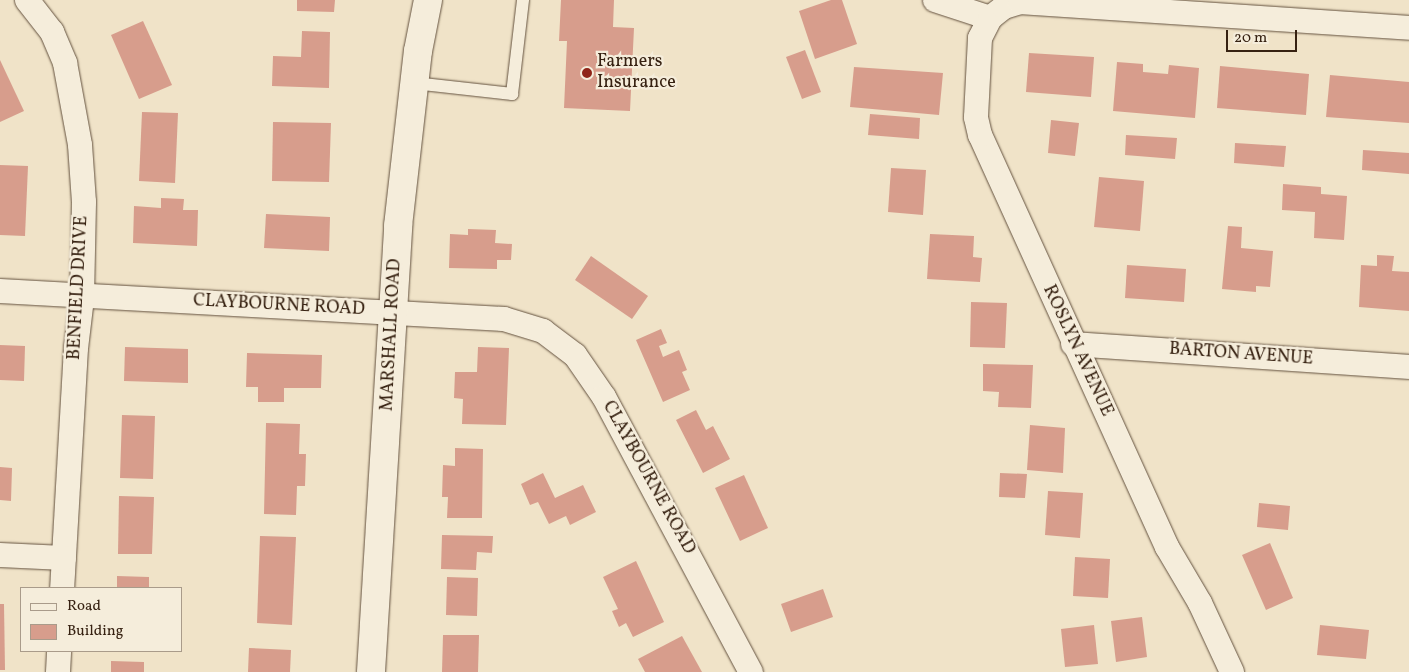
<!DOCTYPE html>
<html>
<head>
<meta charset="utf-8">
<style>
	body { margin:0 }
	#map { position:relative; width:1409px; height:672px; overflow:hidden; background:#f0e3c8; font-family:Vollkorn,serif }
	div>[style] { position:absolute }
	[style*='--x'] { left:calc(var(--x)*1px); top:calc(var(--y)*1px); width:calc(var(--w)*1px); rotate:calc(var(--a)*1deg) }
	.building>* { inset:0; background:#d79d8c }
	.roads { filter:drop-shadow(0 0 1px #64523f) drop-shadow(0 0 1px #64523f) }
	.lane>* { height:12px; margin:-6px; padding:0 6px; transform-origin:6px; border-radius:6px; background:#f5eddb }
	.street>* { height:24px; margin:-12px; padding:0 12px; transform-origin:12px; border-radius:12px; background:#f5eddb }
	.secondary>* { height:28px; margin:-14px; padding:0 14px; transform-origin:14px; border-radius:14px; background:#f5eddb }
	.dots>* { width:14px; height:14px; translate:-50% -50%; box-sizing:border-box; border:2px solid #f5eddb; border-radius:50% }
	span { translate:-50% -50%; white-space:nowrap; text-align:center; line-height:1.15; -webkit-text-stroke:4.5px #f5eddb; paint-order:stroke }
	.poi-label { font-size:18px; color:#362111 }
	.left { translate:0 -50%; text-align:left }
	.street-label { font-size:18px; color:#362111 }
	.legend { position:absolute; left:20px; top:587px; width:162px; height:65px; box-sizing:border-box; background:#f5eddb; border:1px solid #a99b8a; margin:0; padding:6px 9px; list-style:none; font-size:15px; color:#362111 }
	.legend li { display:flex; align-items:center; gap:10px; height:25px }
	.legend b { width:25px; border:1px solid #a99b8a }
	.scale { position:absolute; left:1226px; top:30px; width:71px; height:22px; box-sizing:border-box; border:2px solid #362111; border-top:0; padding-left:6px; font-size:15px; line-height:18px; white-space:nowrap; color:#362111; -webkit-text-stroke:4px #f5eddb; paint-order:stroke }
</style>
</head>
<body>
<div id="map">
	<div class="building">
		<div style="clip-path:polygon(297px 0,335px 0,334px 12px,297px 11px)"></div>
		<div style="clip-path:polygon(561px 0,614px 0,613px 27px,634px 28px,630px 111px,564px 108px,567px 41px,559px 41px)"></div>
		<div style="clip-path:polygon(831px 0,842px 0,857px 44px,815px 59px,799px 11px)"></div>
		<div style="clip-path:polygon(143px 21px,172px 85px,139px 99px,111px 35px)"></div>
		<div style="clip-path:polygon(302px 31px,330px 32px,329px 88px,272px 86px,273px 56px,301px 57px)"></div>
		<div style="clip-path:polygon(805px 50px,821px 92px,802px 99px,786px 57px)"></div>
		<div style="clip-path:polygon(1029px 53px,1094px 57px,1091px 97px,1026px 92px)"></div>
		<div style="clip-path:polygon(0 60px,24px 111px,0 122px)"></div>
		<div style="clip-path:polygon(1117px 62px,1143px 64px,1143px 72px,1168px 74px,1169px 65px,1199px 68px,1195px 118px,1113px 111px)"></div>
		<div style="clip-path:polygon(1220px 66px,1309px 74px,1306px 115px,1217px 108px)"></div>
		<div style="clip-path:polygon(854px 67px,943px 73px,939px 115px,850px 107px)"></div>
		<div style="clip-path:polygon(1330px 75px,1409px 82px,1409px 123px,1326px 117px)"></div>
		<div style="clip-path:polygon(142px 112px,178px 113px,175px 183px,139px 181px)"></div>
		<div style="clip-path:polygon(870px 114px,920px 118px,919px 139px,868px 135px)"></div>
		<div style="clip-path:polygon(1051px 120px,1079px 123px,1075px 156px,1048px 153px)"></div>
		<div style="clip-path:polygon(273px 122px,331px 123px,329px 182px,272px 181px)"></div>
		<div style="clip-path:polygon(1126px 135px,1177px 138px,1175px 159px,1125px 155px)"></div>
		<div style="clip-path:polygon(1235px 143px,1286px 146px,1284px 167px,1234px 163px)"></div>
		<div style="clip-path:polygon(1363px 150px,1409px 153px,1409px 174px,1362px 170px)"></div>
		<div style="clip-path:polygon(0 165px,28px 166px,25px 236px,0 235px)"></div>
		<div style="clip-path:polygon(891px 168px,926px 170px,923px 215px,888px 212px)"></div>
		<div style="clip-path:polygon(1099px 177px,1144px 181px,1140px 231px,1094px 227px)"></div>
		<div style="clip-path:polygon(1283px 184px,1321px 187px,1321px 194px,1347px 196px,1344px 240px,1314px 238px,1315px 212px,1282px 210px)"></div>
		<div style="clip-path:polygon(161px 198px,184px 199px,183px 210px,198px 210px,197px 246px,133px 243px,134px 206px,161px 208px)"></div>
		<div style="clip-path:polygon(266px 214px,330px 217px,329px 251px,264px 248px)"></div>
		<div style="clip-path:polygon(1228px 226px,1242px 227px,1241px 248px,1273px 251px,1270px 287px,1256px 286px,1256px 292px,1222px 289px)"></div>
		<div style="clip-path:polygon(468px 229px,496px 230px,495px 243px,512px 244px,511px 260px,497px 260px,497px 269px,449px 268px,450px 234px,468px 235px)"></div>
		<div style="clip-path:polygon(930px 234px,974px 236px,973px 257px,982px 258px,980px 282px,927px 279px)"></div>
		<div style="clip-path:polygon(1377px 255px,1394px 256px,1392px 271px,1409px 272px,1409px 311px,1359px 307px,1361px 265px,1377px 266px)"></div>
		<div style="clip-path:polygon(591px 256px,648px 296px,632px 319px,575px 280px)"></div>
		<div style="clip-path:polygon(1127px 265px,1186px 269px,1184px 302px,1125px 298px)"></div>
		<div style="clip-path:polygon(971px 302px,1007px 303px,1005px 348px,970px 347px)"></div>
		<div style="clip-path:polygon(661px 329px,667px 343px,659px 346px,663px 357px,679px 350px,687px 370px,682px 372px,690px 390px,663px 402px,636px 340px)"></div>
		<div style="clip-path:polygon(0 345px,25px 346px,24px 381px,0 380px)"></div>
		<div style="clip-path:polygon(125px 347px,188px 349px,188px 383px,124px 381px)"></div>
		<div style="clip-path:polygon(478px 347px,509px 348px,506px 425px,462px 424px,463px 399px,454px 398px,455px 372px,477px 372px)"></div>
		<div style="clip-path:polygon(247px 353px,322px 355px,321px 388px,284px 388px,284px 402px,258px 402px,258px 387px,246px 387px)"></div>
		<div style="clip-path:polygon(983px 364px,1033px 365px,1031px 408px,998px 407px,999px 392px,983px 391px)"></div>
		<div style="clip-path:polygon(696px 410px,706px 430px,713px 426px,730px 459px,703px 473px,676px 420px)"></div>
		<div style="clip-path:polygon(122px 415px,155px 416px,153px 479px,120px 478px)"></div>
		<div style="clip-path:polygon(266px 423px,300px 424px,299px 454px,306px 454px,305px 486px,297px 486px,296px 515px,264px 514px)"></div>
		<div style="clip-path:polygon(1030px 425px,1065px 428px,1063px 473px,1027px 470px)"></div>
		<div style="clip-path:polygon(455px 448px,483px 449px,482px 518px,447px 518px,448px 497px,442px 497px,443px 465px,455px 466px)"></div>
		<div style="clip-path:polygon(0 467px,12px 468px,11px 501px,0 500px)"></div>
		<div style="clip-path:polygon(543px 473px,555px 498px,583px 485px,596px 512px,570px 525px,566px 516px,549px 524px,538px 502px,530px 505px,521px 484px)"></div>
		<div style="clip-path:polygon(1000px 473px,1027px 474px,1025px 498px,999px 497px)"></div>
		<div style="clip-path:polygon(744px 475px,768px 528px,740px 541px,715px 488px)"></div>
		<div style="clip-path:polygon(1048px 491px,1083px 493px,1080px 538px,1045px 535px)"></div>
		<div style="clip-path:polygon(119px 496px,154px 497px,152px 554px,118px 554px)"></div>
		<div style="clip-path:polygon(1259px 503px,1290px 506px,1288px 530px,1257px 527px)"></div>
		<div style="clip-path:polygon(442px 535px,493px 536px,492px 553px,477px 552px,476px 570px,441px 569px)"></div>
		<div style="clip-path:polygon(260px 536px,296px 537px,292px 625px,257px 623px)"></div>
		<div style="clip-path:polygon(1270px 543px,1293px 598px,1266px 610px,1242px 555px)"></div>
		<div style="clip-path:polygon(1075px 557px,1110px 559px,1108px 598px,1073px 596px)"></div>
		<div style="clip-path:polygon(636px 561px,664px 622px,633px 637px,626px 623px,619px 627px,612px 611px,618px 609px,603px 577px)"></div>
		<div style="clip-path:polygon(117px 576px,149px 577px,149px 588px,117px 588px)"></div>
		<div style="clip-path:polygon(447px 577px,478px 578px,477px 616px,446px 615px)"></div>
		<div style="clip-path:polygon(823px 589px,833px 617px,791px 632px,781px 604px)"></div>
		<div style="clip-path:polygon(0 604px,4px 604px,5px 670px,0 670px)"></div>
		<div style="clip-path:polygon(1142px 617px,1147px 657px,1116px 662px,1111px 621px)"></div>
		<div style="clip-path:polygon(1094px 625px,1098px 664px,1065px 667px,1061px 629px)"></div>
		<div style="clip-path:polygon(1320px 625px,1369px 630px,1366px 659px,1317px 655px)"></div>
		<div style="clip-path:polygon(443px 635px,479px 635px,478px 672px,442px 672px)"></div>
		<div style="clip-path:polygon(682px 636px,702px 672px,645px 672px,638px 659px)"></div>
		<div style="clip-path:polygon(249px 648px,291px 650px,290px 672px,248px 672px)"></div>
		<div style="clip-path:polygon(111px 661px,144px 662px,144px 672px,111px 672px)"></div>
	</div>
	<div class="roads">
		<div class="lane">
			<div style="--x:414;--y:83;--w:99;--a:6.4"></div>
			<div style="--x:512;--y:94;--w:95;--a:-83.3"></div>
		</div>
		<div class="street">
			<div style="--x:27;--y:0;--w:41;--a:52"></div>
			<div style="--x:52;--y:32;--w:34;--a:67"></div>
			<div style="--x:65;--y:63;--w:83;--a:79.6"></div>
			<div style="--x:80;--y:145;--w:57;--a:86"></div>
			<div style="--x:84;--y:202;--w:96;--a:91.2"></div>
			<div style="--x:82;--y:298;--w:50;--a:96.8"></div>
			<div style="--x:76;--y:348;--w:240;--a:93.3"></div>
			<div style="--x:935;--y:0;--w:58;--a:18.1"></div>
			<div style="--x:0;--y:291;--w:505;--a:3.18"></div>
			<div style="--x:504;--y:319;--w:41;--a:17.1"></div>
			<div style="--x:543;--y:331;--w:40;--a:37"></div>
			<div style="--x:575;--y:355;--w:51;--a:55.4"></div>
			<div style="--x:604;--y:397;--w:312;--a:61.9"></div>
			<div style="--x:1073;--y:344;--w:337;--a:3.9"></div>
			<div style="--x:0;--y:555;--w:64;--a:2.7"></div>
			<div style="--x:58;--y:672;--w:21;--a:-87"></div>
			<div style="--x:1232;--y:672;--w:76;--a:-114.9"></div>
			<div style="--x:1200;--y:603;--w:65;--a:-120.5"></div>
			<div style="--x:1167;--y:547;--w:452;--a:-114.4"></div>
			<div style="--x:980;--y:135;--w:18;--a:-103"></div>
			<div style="--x:976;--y:117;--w:79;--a:-87.1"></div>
			<div style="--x:980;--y:38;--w:22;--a:-63"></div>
			<div style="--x:990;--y:18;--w:18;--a:-38"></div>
			<div style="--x:1004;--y:7;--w:17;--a:-17"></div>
			<div style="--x:1020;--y:2;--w:390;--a:3.8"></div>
		</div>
		<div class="secondary">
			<div style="--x:371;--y:672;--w:447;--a:-86.5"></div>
			<div style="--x:398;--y:226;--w:176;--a:-83.5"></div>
			<div style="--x:418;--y:51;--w:52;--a:-78.9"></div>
		</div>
	</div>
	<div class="dots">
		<div style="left:587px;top:73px;background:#8f2418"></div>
	</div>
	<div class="poi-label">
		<span class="left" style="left:597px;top:73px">Farmers<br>Insurance</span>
	</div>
	<div class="street-label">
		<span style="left:79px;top:288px;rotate:-87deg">BENFIELD DRIVE</span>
		<span style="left:279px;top:306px;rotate:3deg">CLAYBOURNE ROAD</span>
		<span style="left:392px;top:335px;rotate:-87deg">MARSHALL ROAD</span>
		<span style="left:1077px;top:351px;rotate:65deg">ROSLYN AVENUE</span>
		<span style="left:1241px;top:355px;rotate:4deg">BARTON AVENUE</span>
		<span style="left:648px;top:478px;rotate:61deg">CLAYBOURNE ROAD</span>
	</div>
	<ul class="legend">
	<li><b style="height:6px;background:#f5eddb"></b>Road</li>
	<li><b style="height:14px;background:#d79d8c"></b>Building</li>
	</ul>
	<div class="scale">20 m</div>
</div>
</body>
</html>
